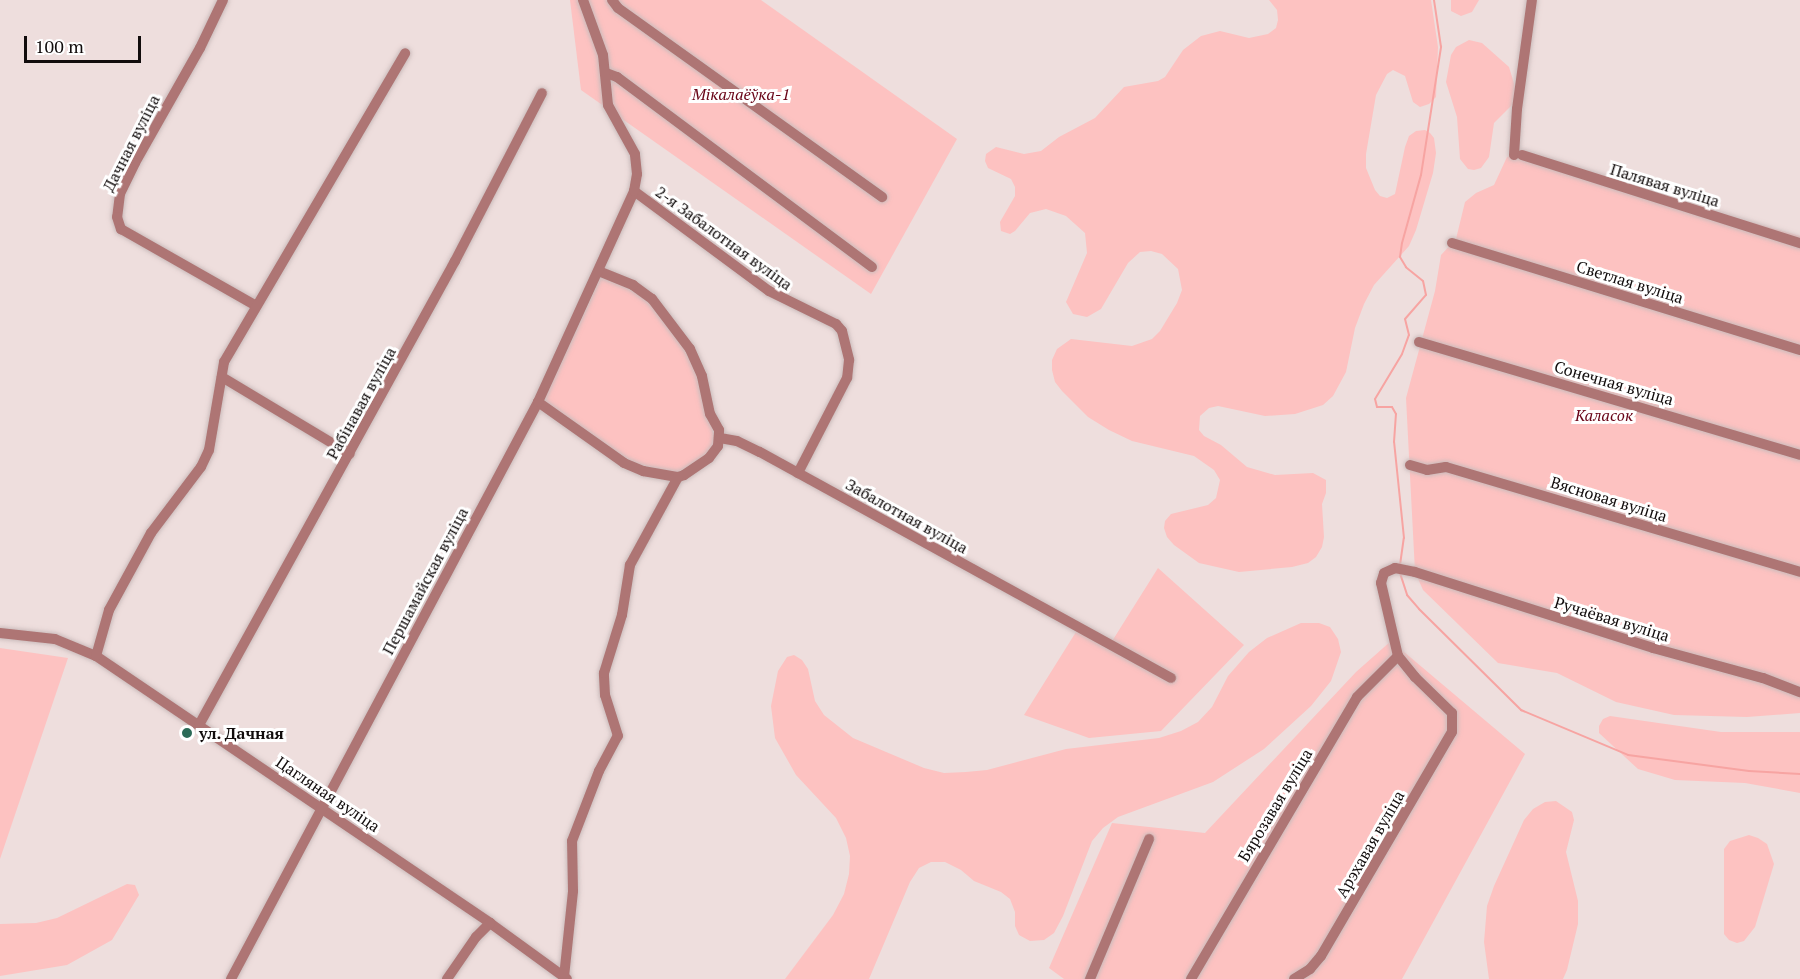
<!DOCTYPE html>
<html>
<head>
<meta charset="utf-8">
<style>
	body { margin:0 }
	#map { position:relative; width:1800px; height:979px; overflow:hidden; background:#eededd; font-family:"PT Serif",serif }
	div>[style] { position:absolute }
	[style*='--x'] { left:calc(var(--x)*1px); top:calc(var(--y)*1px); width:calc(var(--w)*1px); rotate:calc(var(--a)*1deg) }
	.green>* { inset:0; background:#fdc2c1 }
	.stream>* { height:2px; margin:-1px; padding:0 1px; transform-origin:1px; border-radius:1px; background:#f7a4a2 }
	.roads { filter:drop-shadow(0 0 2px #cbbcbc) drop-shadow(0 0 2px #cbbcbc) }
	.minor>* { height:10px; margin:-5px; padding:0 5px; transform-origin:5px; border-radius:5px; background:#ae7574 }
	.dots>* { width:16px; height:16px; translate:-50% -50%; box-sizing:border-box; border:3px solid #fff; border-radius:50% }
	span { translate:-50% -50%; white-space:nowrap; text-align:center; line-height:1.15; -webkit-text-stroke:6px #fff; paint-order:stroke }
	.park-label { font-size:16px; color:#680316; font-style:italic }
	.street-label { font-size:16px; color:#110c0c }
	.poi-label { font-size:16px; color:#110c0c; font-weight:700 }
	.left { translate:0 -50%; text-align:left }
	.scale { position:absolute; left:24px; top:36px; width:117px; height:27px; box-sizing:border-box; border:3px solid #110c0c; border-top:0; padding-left:8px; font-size:18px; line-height:21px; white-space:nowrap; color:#110c0c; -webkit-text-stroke:4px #fff; paint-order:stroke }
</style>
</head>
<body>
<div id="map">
	<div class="green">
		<div style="clip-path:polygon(570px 0,761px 0,957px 139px,871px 294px,581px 90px)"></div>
		<div style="clip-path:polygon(1269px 0,1431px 0,1438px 47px,1436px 97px,1429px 104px,1420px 107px,1413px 102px,1405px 76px,1393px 70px,1387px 74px,1376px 95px,1366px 154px,1366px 168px,1375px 190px,1380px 196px,1387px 198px,1395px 194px,1405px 147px,1409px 136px,1416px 131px,1425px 130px,1430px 133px,1434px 138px,1436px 153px,1433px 173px,1416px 230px,1409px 246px,1374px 285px,1364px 304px,1355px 328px,1346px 372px,1333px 396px,1323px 405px,1295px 414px,1265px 416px,1218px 406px,1209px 408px,1200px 416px,1199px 430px,1204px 436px,1221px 445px,1247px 467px,1275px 475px,1313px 473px,1326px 480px,1326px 493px,1322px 504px,1324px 537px,1322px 547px,1316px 557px,1308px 563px,1292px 567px,1239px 572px,1199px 563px,1174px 545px,1167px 537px,1164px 528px,1165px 521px,1171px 514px,1208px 505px,1216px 498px,1220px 480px,1214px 470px,1194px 456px,1132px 441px,1109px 430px,1088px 417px,1062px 391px,1055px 382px,1052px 370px,1052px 360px,1057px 349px,1071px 339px,1132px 346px,1152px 339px,1160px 331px,1177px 303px,1182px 290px,1178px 269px,1162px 254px,1151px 251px,1140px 252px,1128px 263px,1101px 309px,1087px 317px,1073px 314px,1066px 302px,1087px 253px,1085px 233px,1066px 216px,1046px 209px,1030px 213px,1015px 231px,1010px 234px,1001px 231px,1000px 222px,1015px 196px,1015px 187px,1011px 179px,988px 168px,985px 161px,986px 154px,996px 147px,1024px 154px,1041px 151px,1059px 137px,1095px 118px,1124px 87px,1158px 81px,1165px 77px,1183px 50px,1201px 36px,1220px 31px,1249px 38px,1268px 34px,1276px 28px,1278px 20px,1277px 10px)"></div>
		<div style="clip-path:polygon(1451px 0,1479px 0,1472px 12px,1461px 16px,1451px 11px)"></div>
		<div style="clip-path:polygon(1469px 40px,1482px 43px,1509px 67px,1516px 90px,1514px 103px,1494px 123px,1489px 157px,1481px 168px,1474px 170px,1468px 169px,1460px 159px,1457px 117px,1446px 82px,1451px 55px,1456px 47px)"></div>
		<div style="clip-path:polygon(1514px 155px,1800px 236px,1800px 713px,1747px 717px,1674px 715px,1616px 702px,1557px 673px,1498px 663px,1423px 590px,1415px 572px,1406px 398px,1435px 291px,1441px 255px,1456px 239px,1465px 202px,1476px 193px,1494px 185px,1507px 157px)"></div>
		<div style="clip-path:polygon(602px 275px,643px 297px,663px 317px,696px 367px,715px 440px,705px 457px,677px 473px,634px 463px,543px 402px)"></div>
		<div style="clip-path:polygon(1158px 568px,1244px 645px,1161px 731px,1089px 738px,1024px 715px,1076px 632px,1109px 646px)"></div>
		<div style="clip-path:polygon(1301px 623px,1319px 623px,1330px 627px,1338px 639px,1341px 652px,1331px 681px,1311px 706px,1264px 749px,1213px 782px,1118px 817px,1103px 828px,1092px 841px,1063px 916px,1054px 933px,1044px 940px,1030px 941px,1019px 935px,1015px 926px,1015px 912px,1010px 899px,1001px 892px,974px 881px,961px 870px,945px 862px,931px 862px,919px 868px,910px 882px,869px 979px,785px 979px,833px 915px,844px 894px,849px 874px,850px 856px,846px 838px,836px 818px,796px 775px,775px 738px,771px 706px,778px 671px,787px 657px,794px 655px,802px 660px,808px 669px,815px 701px,824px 715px,853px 738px,924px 768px,944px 773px,966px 772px,987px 770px,1066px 749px,1159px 738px,1181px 731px,1198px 722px,1212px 707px,1228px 676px,1249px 652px,1267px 638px)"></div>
		<div style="clip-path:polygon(1391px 641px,1525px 754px,1402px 979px,1064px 979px,1049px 968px,1112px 823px,1205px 833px,1356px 672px)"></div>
		<div style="clip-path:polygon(0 648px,68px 658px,0 859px)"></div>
		<div style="clip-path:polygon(1610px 716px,1721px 732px,1800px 732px,1800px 793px,1745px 783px,1675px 780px,1638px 769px,1599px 733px,1599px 726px,1603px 719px)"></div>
		<div style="clip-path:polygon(1556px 801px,1572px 812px,1574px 820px,1566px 852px,1578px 901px,1578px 924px,1567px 970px,1563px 979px,1489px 979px,1484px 942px,1487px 906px,1494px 886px,1524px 820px,1533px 809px,1545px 802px)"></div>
		<div style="clip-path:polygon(1749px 835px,1758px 838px,1767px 844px,1774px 864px,1755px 927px,1744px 941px,1737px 943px,1729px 940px,1724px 934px,1724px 849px,1730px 841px)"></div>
		<div style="clip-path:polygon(127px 884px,135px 885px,139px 895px,112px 940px,67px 965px,0 976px,0 924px,36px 923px,57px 918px)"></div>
	</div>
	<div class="stream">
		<div style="--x:1400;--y:565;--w:27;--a:-82"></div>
		<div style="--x:1404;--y:538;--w:97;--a:-95.9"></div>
		<div style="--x:1394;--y:442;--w:28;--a:-86"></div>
		<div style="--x:1396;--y:414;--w:8;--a:-120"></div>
		<div style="--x:1392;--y:407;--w:15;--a:180"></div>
		<div style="--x:1377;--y:407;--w:8;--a:-104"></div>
		<div style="--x:1375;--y:399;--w:52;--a:-59"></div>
		<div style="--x:1402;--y:354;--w:20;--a:-70"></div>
		<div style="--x:1409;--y:335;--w:16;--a:-104"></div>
		<div style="--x:1405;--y:319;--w:32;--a:-49"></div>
		<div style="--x:1426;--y:295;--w:14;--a:-102"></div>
		<div style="--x:1423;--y:281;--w:22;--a:-141"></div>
		<div style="--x:1406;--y:267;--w:12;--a:-121"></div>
		<div style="--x:1400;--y:257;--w:14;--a:-82"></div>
		<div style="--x:1402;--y:243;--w:71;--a:-74.4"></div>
		<div style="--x:1421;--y:175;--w:130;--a:-81.1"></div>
		<div style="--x:1441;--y:47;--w:48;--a:-98.5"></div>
		<div style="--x:1400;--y:573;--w:23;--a:72"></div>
		<div style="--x:1407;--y:595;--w:18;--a:49"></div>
		<div style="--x:1419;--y:609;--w:144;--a:44.7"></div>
		<div style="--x:1521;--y:710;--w:116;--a:22.8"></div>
		<div style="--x:1628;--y:755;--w:122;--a:7.5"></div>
		<div style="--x:1749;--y:771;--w:51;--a:3.4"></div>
	</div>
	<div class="roads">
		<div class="minor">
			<div style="--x:223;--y:0;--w:53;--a:115.6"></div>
			<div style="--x:200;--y:48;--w:132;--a:119.5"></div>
			<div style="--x:135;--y:163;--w:34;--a:116"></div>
			<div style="--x:120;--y:194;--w:23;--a:97"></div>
			<div style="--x:117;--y:217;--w:13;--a:72"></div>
			<div style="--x:121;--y:229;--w:154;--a:29.6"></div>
			<div style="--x:612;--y:0;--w:10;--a:53"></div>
			<div style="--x:618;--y:8;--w:325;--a:35.6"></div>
			<div style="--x:606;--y:73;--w:12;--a:20"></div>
			<div style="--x:617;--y:77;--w:318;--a:36.7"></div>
			<div style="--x:1514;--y:155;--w:46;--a:-86.3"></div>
			<div style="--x:1517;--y:109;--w:110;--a:-82.2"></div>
			<div style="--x:1522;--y:155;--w:292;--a:17.6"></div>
			<div style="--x:634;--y:191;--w:168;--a:36.5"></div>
			<div style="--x:769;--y:291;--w:75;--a:26.2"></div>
			<div style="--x:836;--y:324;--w:9;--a:49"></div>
			<div style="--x:842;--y:331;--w:30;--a:76"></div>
			<div style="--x:849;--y:360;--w:18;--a:96"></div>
			<div style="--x:847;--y:378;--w:107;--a:117.3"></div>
			<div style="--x:1452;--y:243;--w:364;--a:17.1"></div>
			<div style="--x:1419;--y:342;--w:397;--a:16.5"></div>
			<div style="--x:222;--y:377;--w:149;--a:31"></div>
			<div style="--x:538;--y:402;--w:105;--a:35.3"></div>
			<div style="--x:624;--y:463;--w:21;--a:23"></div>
			<div style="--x:643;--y:471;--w:36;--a:10"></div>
			<div style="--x:678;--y:477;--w:6;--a:-18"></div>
			<div style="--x:684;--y:475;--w:30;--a:-34"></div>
			<div style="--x:709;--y:458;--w:15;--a:-53"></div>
			<div style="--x:718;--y:446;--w:16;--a:-86"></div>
			<div style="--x:719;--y:430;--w:18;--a:-119"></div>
			<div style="--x:710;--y:414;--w:39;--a:-102"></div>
			<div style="--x:702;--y:376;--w:30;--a:-114"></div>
			<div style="--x:690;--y:349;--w:63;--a:-127.2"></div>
			<div style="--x:652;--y:299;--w:24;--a:-144"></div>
			<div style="--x:633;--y:285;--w:37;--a:-158"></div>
			<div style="--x:720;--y:438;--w:17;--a:10"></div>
			<div style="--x:737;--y:441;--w:25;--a:26"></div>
			<div style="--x:760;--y:452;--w:469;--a:28.8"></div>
			<div style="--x:1410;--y:465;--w:18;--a:16"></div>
			<div style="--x:1427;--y:470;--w:19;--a:-9"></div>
			<div style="--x:1446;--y:467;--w:369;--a:16.5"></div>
			<div style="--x:0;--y:633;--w:55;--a:6.2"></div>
			<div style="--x:55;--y:639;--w:44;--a:22.5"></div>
			<div style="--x:96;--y:656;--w:476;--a:34.1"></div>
			<div style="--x:490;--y:923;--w:95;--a:36"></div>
			<div style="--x:96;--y:656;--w:48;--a:-74.2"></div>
			<div style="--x:109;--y:610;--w:88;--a:-61.4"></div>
			<div style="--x:151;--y:533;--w:83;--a:-52.9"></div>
			<div style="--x:201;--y:467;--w:19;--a:-65"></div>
			<div style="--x:209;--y:450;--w:89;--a:-80.3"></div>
			<div style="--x:224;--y:362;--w:358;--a:-59.6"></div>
			<div style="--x:199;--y:725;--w:530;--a:-61.11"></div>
			<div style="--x:455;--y:261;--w:189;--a:-62.6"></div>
			<div style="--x:564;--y:977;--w:86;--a:-84"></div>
			<div style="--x:573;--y:891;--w:50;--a:-91.1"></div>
			<div style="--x:572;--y:841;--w:75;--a:-68.9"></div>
			<div style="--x:599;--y:771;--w:40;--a:-62"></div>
			<div style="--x:618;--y:736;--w:43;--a:-107.6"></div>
			<div style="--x:605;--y:695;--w:22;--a:-93"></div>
			<div style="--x:604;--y:673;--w:61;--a:-72.8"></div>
			<div style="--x:622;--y:615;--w:51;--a:-80.9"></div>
			<div style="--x:630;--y:565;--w:100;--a:-61.4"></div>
			<div style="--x:231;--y:979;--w:654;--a:-61.98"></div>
			<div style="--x:538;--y:402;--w:232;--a:-65.5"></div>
			<div style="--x:634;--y:191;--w:17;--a:-80"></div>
			<div style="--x:637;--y:174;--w:20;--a:-96"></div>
			<div style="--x:635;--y:154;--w:56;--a:-118.9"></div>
			<div style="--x:608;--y:105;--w:50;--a:-95.7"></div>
			<div style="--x:603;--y:55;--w:59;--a:-110"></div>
			<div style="--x:447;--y:979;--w:51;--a:-55.4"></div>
			<div style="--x:476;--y:937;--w:20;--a:-45"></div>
			<div style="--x:1090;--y:979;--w:152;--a:-67.1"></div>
			<div style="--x:1191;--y:979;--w:327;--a:-59.5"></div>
			<div style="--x:1357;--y:697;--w:58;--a:-45"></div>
			<div style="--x:1294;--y:979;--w:19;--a:-32"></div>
			<div style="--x:1310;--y:969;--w:17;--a:-50"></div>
			<div style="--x:1321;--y:956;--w:259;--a:-59.7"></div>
			<div style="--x:1452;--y:732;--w:19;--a:-90"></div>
			<div style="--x:1452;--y:713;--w:52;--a:-135.8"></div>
			<div style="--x:1415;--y:677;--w:27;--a:-129"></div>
			<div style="--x:1398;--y:656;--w:75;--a:-103.1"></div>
			<div style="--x:1381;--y:583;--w:10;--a:-73"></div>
			<div style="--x:1384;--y:573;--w:12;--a:-24"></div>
			<div style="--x:1395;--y:568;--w:20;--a:11"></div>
			<div style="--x:1415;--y:572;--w:250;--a:17.7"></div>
			<div style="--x:1653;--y:648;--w:114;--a:15.3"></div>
			<div style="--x:1763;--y:678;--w:40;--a:21"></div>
		</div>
	</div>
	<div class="dots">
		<div style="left:187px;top:733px;background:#2b6a57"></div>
	</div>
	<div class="park-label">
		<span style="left:741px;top:94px">Мікалаёўка-1</span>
		<span style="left:1604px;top:415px">Каласок</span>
	</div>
	<div class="street-label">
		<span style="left:131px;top:143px;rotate:-63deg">Дачная вуліца</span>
		<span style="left:1665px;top:185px;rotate:17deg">Палявая вуліца</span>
		<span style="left:724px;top:238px;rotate:36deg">2-я Забалотная вуліца</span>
		<span style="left:1630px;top:282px;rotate:17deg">Светлая вуліца</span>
		<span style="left:1614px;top:383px;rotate:16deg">Сонечная вуліца</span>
		<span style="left:361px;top:403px;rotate:-61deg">Рабінавая вуліца</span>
		<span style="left:1609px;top:499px;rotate:17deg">Вясновая вуліца</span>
		<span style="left:907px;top:516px;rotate:29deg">Забалотная вуліца</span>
		<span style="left:425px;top:581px;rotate:-62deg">Першамайская вуліца</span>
		<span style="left:1612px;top:619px;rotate:17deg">Ручаёвая вуліца</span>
		<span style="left:328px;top:794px;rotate:34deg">Цагляная вуліца</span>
		<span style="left:1275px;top:805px;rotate:-59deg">Бярозавая вуліца</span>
		<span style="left:1370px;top:844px;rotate:-60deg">Арэхавая вуліца</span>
	</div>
	<div class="poi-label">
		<span class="left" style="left:199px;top:733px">ул. Дачная</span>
	</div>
	<div class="scale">100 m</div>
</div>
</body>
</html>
